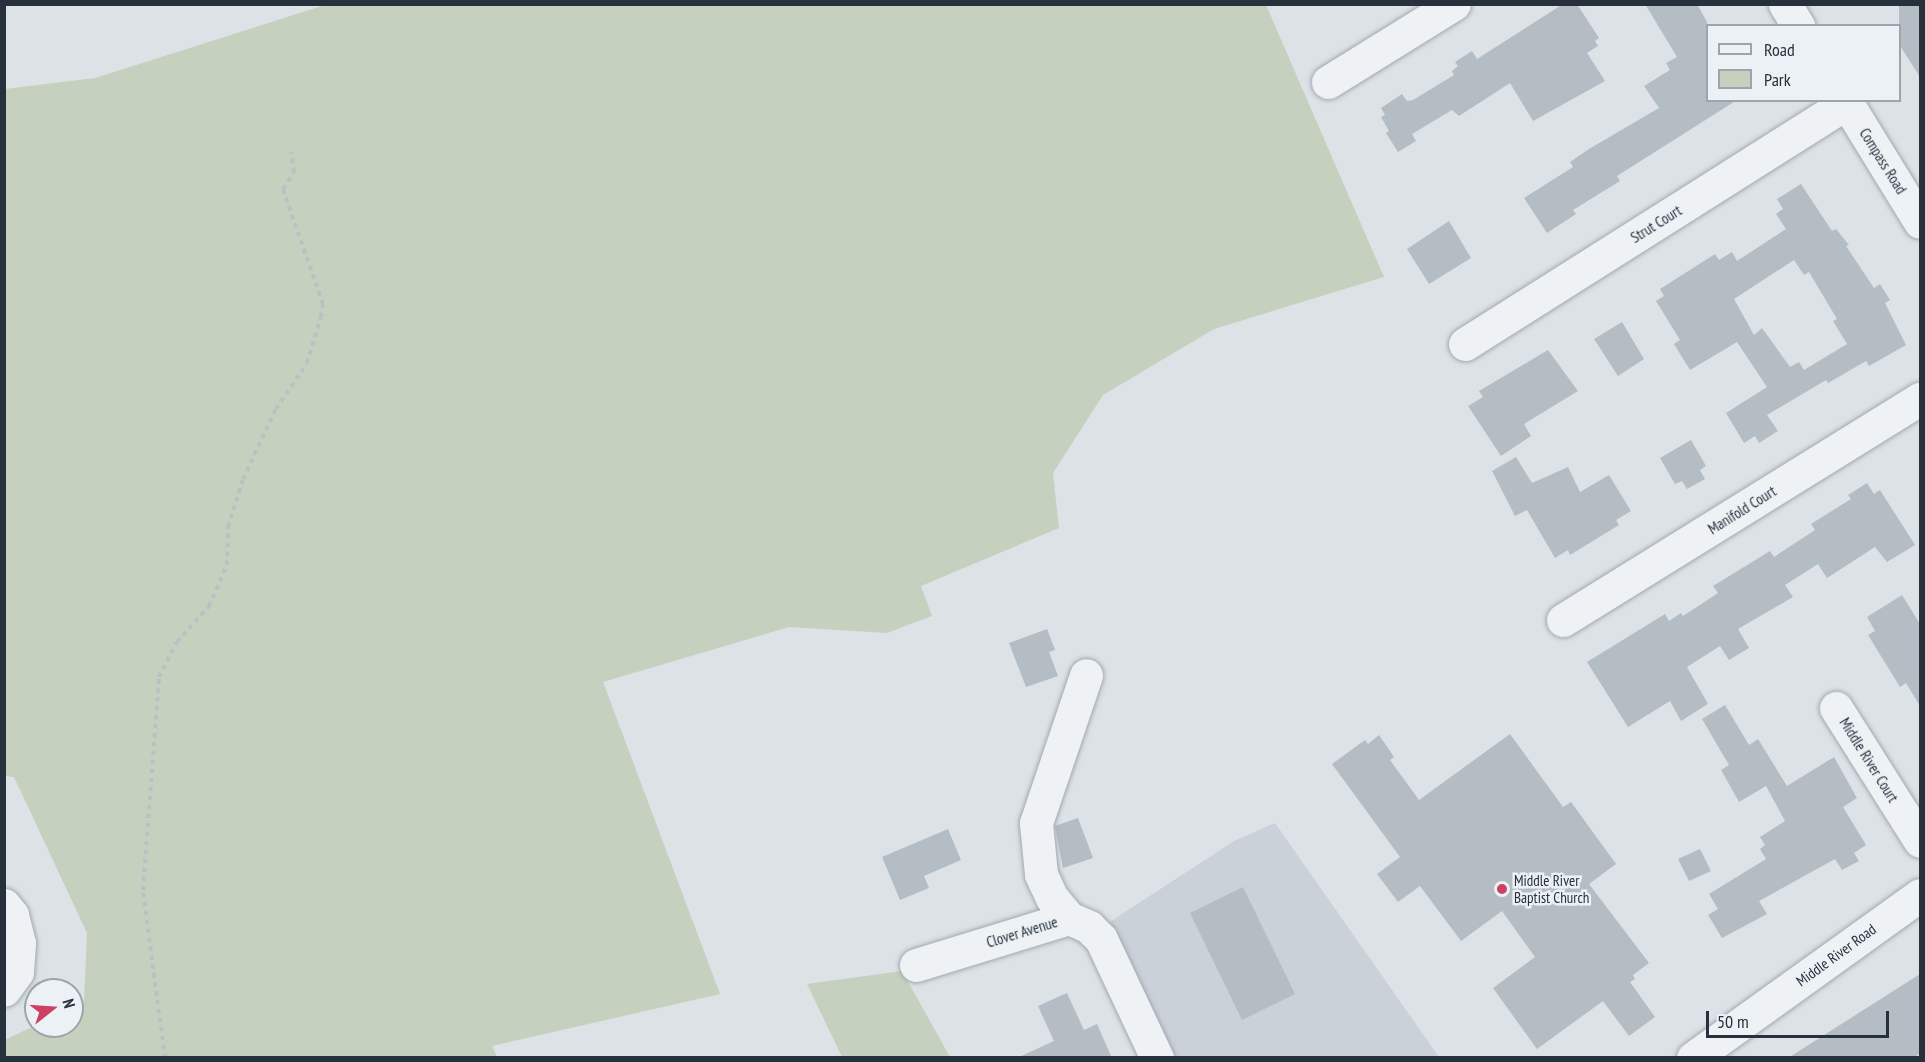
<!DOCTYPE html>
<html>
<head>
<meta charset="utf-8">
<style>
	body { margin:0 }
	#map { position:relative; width:1925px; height:1062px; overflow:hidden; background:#dde2e7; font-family:"PT Sans Narrow",sans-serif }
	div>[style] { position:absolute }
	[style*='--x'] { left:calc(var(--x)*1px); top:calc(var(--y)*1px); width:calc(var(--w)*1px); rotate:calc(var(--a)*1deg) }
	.built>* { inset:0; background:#cbd1d9 }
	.green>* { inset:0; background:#c5d1be }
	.building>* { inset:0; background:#b4bcc4 }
	.path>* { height:4px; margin-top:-2px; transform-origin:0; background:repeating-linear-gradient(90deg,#bbc0c5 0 4.5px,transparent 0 9px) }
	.roads { filter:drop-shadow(0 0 2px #a2a9b1) drop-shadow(0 0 2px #a2a9b1) }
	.minor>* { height:33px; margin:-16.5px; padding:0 16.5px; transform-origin:16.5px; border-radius:16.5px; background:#eff2f5 }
	.dots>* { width:16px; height:16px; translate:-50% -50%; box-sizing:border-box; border:3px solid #ecf1f5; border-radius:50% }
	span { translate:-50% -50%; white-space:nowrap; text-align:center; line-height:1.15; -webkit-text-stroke:5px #ecf1f5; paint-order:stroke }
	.street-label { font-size:15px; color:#26313d }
	.poi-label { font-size:15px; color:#26313d }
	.left { translate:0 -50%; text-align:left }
	.frame { position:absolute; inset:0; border:6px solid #26313d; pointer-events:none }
	.legend { position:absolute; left:1706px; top:24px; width:195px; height:78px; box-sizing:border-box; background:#ecf1f5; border:2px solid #9da4ab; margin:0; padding:8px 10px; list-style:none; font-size:18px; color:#26313d }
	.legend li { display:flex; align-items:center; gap:12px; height:30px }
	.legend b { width:30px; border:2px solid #9da4ab }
	.north { position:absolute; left:24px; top:978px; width:60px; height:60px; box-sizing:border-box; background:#ecf1f5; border:2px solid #9da4ab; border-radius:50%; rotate:73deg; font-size:16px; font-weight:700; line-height:24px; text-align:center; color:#26313d }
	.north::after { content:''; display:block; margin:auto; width:21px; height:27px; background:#ce3f65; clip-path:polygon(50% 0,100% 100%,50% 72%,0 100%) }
	.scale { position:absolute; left:1706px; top:1011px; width:183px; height:27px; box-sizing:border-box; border:3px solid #26313d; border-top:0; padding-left:8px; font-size:18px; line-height:21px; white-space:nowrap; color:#26313d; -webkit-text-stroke:4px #ecf1f5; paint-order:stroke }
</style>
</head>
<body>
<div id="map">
	<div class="built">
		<div style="clip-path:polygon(1275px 823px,1439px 1057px,1162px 1057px,1099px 929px,1234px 841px)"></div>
	</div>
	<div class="green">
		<div style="clip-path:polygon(325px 5px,1266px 5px,1384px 277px,1214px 329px,1103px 395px,1053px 473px,1059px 528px,921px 586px,932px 616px,887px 633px,789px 627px,603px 682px,720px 994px,492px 1046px,497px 1057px,5px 1057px,5px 1040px,36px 1025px,72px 1026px,72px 1007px,84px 1001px,87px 933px,14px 777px,5px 776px,5px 89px,95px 78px)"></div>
		<div style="clip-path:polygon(902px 971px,950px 1057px,842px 1057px,807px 984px)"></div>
	</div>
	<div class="building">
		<div style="clip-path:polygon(1563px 4px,1577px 4px,1599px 38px,1595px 41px,1598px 46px,1587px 53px,1605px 81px,1533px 121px,1510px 83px,1459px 116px,1452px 110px,1412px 134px,1416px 141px,1398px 152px,1386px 133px,1389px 131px,1381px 117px,1385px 115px,1381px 108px,1402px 94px,1407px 101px,1413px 100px,1454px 75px,1452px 71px,1458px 66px,1455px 62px,1472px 51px,1477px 59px)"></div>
		<div style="clip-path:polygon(1645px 4px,1697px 4px,1707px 22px,1707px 100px,1737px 100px,1617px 176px,1620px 181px,1573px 210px,1576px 214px,1547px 233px,1524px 198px,1573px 167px,1570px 162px,1589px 149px,1659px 108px,1644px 86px,1670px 70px,1666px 63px,1677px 57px)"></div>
		<div style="clip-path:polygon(1899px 4px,1920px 4px,1920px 77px,1899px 44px)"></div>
		<div style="clip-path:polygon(evenodd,1801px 184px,1832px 231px,1836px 229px,1849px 245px,1846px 246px,1874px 288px,1880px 284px,1890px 300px,1885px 303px,1906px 345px,1869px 366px,1866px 361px,1828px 383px,1826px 380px,1767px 415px,1778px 431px,1759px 443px,1755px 436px,1744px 443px,1726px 413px,1767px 387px,1737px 342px,1690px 370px,1674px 344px,1680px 340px,1656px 301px,1664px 296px,1660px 289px,1715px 254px,1719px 260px,1732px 252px,1737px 261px,1786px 229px,1776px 214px,1783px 209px,1777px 199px,1801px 184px,1794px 260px,1804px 275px,1809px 272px,1837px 319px,1833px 321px,1847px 344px,1804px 370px,1799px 362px,1790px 367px,1762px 328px,1754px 335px,1734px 299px,1794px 260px)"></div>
		<div style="clip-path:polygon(1449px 221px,1471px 258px,1429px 284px,1407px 249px)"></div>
		<div style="clip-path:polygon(1622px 322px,1644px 359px,1618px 376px,1594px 339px)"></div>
		<div style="clip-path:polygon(1548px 350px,1578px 391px,1524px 424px,1531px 436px,1501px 456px,1468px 406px,1483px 397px,1479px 391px)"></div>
		<div style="clip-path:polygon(1691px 440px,1706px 466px,1700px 470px,1705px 479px,1687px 489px,1682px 481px,1675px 484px,1660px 458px)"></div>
		<div style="clip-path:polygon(1516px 457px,1532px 483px,1568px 467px,1580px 492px,1609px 475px,1631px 511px,1616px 520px,1619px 525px,1570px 555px,1568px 550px,1555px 558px,1527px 510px,1515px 516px,1492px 471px)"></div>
		<div style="clip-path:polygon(1867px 483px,1874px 494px,1880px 490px,1915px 545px,1887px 562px,1875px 547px,1827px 578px,1818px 564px,1785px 585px,1793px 597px,1738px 629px,1749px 648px,1729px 660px,1720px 646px,1687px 667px,1708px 704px,1681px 721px,1670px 701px,1628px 727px,1587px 662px,1665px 614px,1669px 621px,1681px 613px,1683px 616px,1718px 593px,1713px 586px,1770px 551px,1774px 557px,1815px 530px,1811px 524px,1851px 499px,1848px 495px)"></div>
		<div style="clip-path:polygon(1902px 595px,1920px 624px,1920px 706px,1906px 683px,1900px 687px,1868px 635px,1875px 631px,1867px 617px)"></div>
		<div style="clip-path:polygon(1047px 629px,1055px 650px,1049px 652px,1058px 676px,1026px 687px,1009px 643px)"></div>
		<div style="clip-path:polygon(1725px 705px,1749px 745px,1758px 739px,1787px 786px,1834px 757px,1857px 798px,1843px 807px,1866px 845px,1854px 853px,1859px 861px,1842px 870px,1835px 859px,1759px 901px,1767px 914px,1722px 938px,1708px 915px,1718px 909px,1709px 894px,1766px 859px,1760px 849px,1765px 845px,1760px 837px,1785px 821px,1766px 786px,1739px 802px,1721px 770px,1729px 765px,1702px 719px)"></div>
		<div style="clip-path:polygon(1510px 734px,1563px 807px,1571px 802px,1616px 864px,1589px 884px,1649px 963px,1633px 975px,1635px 979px,1630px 982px,1655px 1017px,1629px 1036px,1603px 1001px,1537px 1049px,1493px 988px,1535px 957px,1502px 911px,1461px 941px,1420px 886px,1398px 902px,1377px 874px,1400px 857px,1332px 764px,1365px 740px,1368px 744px,1379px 735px,1394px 757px,1390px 760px,1419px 800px)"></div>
		<div style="clip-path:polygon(1078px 818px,1093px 858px,1063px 868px,1055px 826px)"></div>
		<div style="clip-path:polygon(948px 829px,961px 860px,924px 876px,929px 888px,900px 900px,882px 857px)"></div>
		<div style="clip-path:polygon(1700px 849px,1711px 871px,1689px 881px,1678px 859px)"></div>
		<div style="clip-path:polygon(1243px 887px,1295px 994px,1242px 1020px,1190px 913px)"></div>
		<div style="clip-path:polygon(1920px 974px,1920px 1053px,1914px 1058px,1788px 1058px)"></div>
		<div style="clip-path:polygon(1067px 993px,1084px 1030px,1097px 1024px,1112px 1058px,1017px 1058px,1054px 1041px,1038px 1006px)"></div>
	</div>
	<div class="path">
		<div style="--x:165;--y:1058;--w:169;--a:-97.5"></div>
		<div style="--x:143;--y:890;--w:214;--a:-85.7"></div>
		<div style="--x:159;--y:677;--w:39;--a:-63"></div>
		<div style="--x:177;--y:642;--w:48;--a:-48.4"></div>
		<div style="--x:209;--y:606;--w:45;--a:-66.3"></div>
		<div style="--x:227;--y:565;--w:38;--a:-88"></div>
		<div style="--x:228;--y:527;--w:50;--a:-72.6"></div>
		<div style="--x:243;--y:479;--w:77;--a:-64.8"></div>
		<div style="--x:276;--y:409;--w:55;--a:-56"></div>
		<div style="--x:307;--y:363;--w:48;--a:-73.1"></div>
		<div style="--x:321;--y:317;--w:13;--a:-81"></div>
		<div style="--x:323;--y:304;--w:122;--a:-109.2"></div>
		<div style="--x:283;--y:189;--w:20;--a:-57"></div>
		<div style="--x:294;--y:172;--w:20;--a:-99"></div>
	</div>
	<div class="roads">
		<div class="minor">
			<div style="--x:1785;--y:4;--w:26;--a:59"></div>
			<div style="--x:1328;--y:82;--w:148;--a:-31.8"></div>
			<div style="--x:1845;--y:100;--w:143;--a:58.4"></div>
			<div style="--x:1465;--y:344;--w:451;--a:-32.3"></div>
			<div style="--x:1563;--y:620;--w:420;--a:-31.8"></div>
			<div style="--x:1836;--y:708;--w:157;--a:57.7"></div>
			<div style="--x:4;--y:905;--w:13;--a:51"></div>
			<div style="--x:12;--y:915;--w:29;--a:76"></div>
			<div style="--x:19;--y:943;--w:29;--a:94"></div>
			<div style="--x:17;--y:972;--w:22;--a:126"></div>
			<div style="--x:1069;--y:918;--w:26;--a:-130"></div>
			<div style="--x:1052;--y:898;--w:26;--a:-115"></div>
			<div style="--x:1041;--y:874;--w:51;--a:-95.6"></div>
			<div style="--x:1036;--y:823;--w:156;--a:-71.3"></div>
			<div style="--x:916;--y:965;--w:160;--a:-17.1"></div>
			<div style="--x:1069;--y:918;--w:22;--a:24"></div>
			<div style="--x:1089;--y:927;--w:17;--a:45"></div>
			<div style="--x:1101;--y:939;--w:132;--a:64.8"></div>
			<div style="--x:1693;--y:1058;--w:279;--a:-35.7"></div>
		</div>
	</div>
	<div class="dots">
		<div style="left:1502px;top:889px;background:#ce3f65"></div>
	</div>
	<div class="street-label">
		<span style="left:1883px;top:161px;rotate:58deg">Compass Road</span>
		<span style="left:1656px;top:224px;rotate:-32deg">Strut Court</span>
		<span style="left:1742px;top:510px;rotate:-32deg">Manifold Court</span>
		<span style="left:1869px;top:760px;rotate:58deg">Middle River Court</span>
		<span style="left:1022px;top:932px;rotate:-17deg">Clover Avenue</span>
		<span style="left:1836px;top:955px;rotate:-36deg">Middle River Road</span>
	</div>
	<div class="poi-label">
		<span class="left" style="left:1514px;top:889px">Middle River<br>Baptist Church</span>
	</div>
	<div class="frame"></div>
	<ul class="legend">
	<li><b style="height:8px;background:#eff2f5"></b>Road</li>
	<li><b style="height:16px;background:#c5d1be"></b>Park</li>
	</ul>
	<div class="north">N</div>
	<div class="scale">50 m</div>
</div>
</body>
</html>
